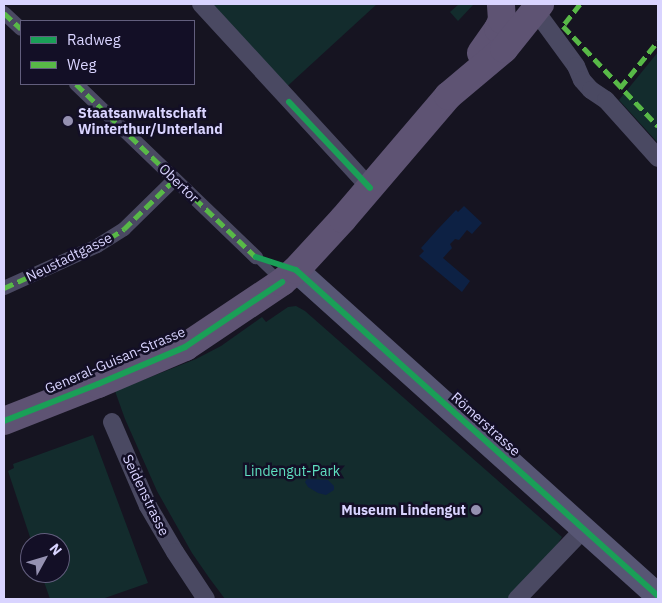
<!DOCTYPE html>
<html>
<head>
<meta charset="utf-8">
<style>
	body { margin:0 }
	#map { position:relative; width:662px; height:603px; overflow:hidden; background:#161421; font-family:"IBM Plex Sans",sans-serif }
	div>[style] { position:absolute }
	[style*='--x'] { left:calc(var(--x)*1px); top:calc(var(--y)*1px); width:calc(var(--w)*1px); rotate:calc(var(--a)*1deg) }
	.green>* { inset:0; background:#132c2d }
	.water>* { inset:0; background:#0d2144 }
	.service>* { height:9px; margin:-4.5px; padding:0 4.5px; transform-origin:4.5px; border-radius:4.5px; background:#4a4962 }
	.pedestrian>* { height:14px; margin:-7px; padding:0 7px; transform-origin:7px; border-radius:7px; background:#4a4962 }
	.minor>* { height:18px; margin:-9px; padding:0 9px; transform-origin:9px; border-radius:9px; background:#4a4962 }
	.secondary>* { height:25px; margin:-12.5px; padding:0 12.5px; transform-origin:12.5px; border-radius:12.5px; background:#575674 }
	.primary>* { height:28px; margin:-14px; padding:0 14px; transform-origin:14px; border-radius:14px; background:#5e5373 }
	.quiet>* { height:5px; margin-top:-2.5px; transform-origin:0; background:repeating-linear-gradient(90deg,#58b947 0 10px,transparent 0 15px) }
	.cycleway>* { height:6px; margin:-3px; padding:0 3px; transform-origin:3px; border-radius:3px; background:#1a9f57 }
	.dots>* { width:14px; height:14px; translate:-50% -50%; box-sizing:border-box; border:2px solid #130f26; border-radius:50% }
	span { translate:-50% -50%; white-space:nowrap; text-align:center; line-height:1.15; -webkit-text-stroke:5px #130f26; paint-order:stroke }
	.poi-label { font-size:14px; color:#d9d4ff; font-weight:700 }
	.left { translate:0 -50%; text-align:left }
	.right { translate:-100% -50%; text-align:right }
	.street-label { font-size:14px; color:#d9d4ff }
	.park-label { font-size:14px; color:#5fe0c0 }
	.frame { position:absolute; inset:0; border:5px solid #d9d4ff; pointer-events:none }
	.legend { position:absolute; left:20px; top:20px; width:175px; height:65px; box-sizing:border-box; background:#130f26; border:1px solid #625e7d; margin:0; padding:6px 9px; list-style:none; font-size:15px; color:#d9d4ff }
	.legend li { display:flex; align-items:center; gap:10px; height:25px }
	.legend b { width:25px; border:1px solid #625e7d }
	.north { position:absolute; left:20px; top:533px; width:50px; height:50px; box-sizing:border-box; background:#130f26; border:1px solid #625e7d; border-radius:50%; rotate:51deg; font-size:14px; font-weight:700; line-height:20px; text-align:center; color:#d9d4ff }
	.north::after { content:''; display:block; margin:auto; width:18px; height:22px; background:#9591b1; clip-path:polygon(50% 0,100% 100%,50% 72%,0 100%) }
</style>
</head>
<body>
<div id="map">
	<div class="green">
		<div style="clip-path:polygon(201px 4px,377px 4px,281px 92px)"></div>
		<div style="clip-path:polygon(459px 4px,473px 5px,458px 21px,450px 12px)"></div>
		<div style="clip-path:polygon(658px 52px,658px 143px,619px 100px)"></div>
		<div style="clip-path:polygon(296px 306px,305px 311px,562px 537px,546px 562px,510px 599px,225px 599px,210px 579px,192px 553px,157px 491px,125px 419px,115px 391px,196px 359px,221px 346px,262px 317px,266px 322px,288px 307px)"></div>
		<div style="clip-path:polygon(93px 435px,148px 583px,102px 599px,50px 599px,41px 573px,60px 573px,60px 543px,32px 543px,8px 471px,14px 468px,13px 464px)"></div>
	</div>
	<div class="water">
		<div style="clip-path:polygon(464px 206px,482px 223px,472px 234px,467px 230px,459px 240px,455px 239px,450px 244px,452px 248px,443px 258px,470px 281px,462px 292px,419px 256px,424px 251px,421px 248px,438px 229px,456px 210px,458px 212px)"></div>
		<div style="clip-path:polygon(307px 479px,328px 480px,334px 486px,334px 490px,326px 495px,318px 493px,308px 487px,305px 482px)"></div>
	</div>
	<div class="service">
		<div style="--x:256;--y:257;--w:33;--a:44"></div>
	</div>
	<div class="pedestrian">
		<div style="--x:4;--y:13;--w:23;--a:43"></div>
		<div style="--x:76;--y:84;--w:250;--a:43.9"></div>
		<div style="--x:4;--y:288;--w:102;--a:-24.3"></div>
		<div style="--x:97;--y:246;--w:32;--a:-32"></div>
		<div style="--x:124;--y:229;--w:71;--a:-44.4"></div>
	</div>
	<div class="minor">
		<div style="--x:201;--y:4;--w:250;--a:47.4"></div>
		<div style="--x:535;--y:10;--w:69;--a:53.8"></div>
		<div style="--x:576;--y:66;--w:15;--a:67"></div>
		<div style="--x:582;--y:80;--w:13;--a:48"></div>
		<div style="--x:591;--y:90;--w:18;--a:34"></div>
		<div style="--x:606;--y:100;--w:78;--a:48.1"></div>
		<div style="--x:112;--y:422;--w:91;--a:66.8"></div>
		<div style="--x:148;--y:506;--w:53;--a:59.6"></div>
		<div style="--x:175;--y:552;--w:56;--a:56.6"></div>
		<div style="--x:517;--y:599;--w:97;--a:-46.3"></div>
	</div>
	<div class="secondary">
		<div style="--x:296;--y:270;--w:487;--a:42"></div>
	</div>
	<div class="primary">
		<div style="--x:481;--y:53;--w:29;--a:-55"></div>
		<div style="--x:498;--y:29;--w:10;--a:-66"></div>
		<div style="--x:502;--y:20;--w:16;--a:-94"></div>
		<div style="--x:4;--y:421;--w:101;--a:-21.5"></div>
		<div style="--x:98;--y:384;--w:95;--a:-23"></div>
		<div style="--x:185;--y:347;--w:117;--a:-33.8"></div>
		<div style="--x:282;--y:282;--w:18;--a:-41"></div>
		<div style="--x:296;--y:270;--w:69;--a:-47.3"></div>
		<div style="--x:343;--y:219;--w:162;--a:-49.5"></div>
		<div style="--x:448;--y:96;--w:73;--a:-40"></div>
		<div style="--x:504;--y:49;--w:58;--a:-51.3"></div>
	</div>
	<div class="quiet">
		<div style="--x:580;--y:4;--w:28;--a:128"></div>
		<div style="--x:563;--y:26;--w:138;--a:46.5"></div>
		<div style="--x:4;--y:13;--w:23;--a:43"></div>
		<div style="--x:76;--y:84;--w:250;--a:43.9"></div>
		<div style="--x:620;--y:88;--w:60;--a:-51"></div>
		<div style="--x:4;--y:288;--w:102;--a:-24.3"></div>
		<div style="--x:97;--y:246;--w:32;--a:-32"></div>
		<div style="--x:124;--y:229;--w:71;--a:-44.4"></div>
	</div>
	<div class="cycleway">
		<div style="--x:289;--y:102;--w:118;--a:46.7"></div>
		<div style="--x:256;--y:257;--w:42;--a:18"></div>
		<div style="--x:296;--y:270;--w:487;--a:42"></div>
		<div style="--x:4;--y:421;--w:101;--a:-21.5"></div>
		<div style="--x:98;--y:384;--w:95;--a:-23"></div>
		<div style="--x:185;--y:347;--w:117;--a:-33.8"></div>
	</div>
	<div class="dots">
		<div style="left:68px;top:121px;background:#9591b1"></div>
		<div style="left:476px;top:510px;background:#9591b1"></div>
	</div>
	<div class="poi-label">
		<span class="left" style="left:78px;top:121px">Staatsanwaltschaft<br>Winterthur/Unterland</span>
		<span class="right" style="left:466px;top:510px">Museum Lindengut</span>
	</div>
	<div class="street-label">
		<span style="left:179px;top:183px;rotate:44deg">Obertor</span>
		<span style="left:69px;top:257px;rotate:-26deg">Neustadtgasse</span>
		<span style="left:115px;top:360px;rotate:-23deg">General-Guisan-Strasse</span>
		<span style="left:486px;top:424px;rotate:42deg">Römerstrasse</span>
		<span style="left:146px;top:495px;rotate:64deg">Seidenstrasse</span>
	</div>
	<div class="park-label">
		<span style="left:292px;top:471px">Lindengut-Park</span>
	</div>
	<div class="frame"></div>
	<ul class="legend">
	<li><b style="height:6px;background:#1a9f57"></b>Radweg</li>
	<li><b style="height:6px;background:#58b947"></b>Weg</li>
	</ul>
	<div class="north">N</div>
</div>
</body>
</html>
